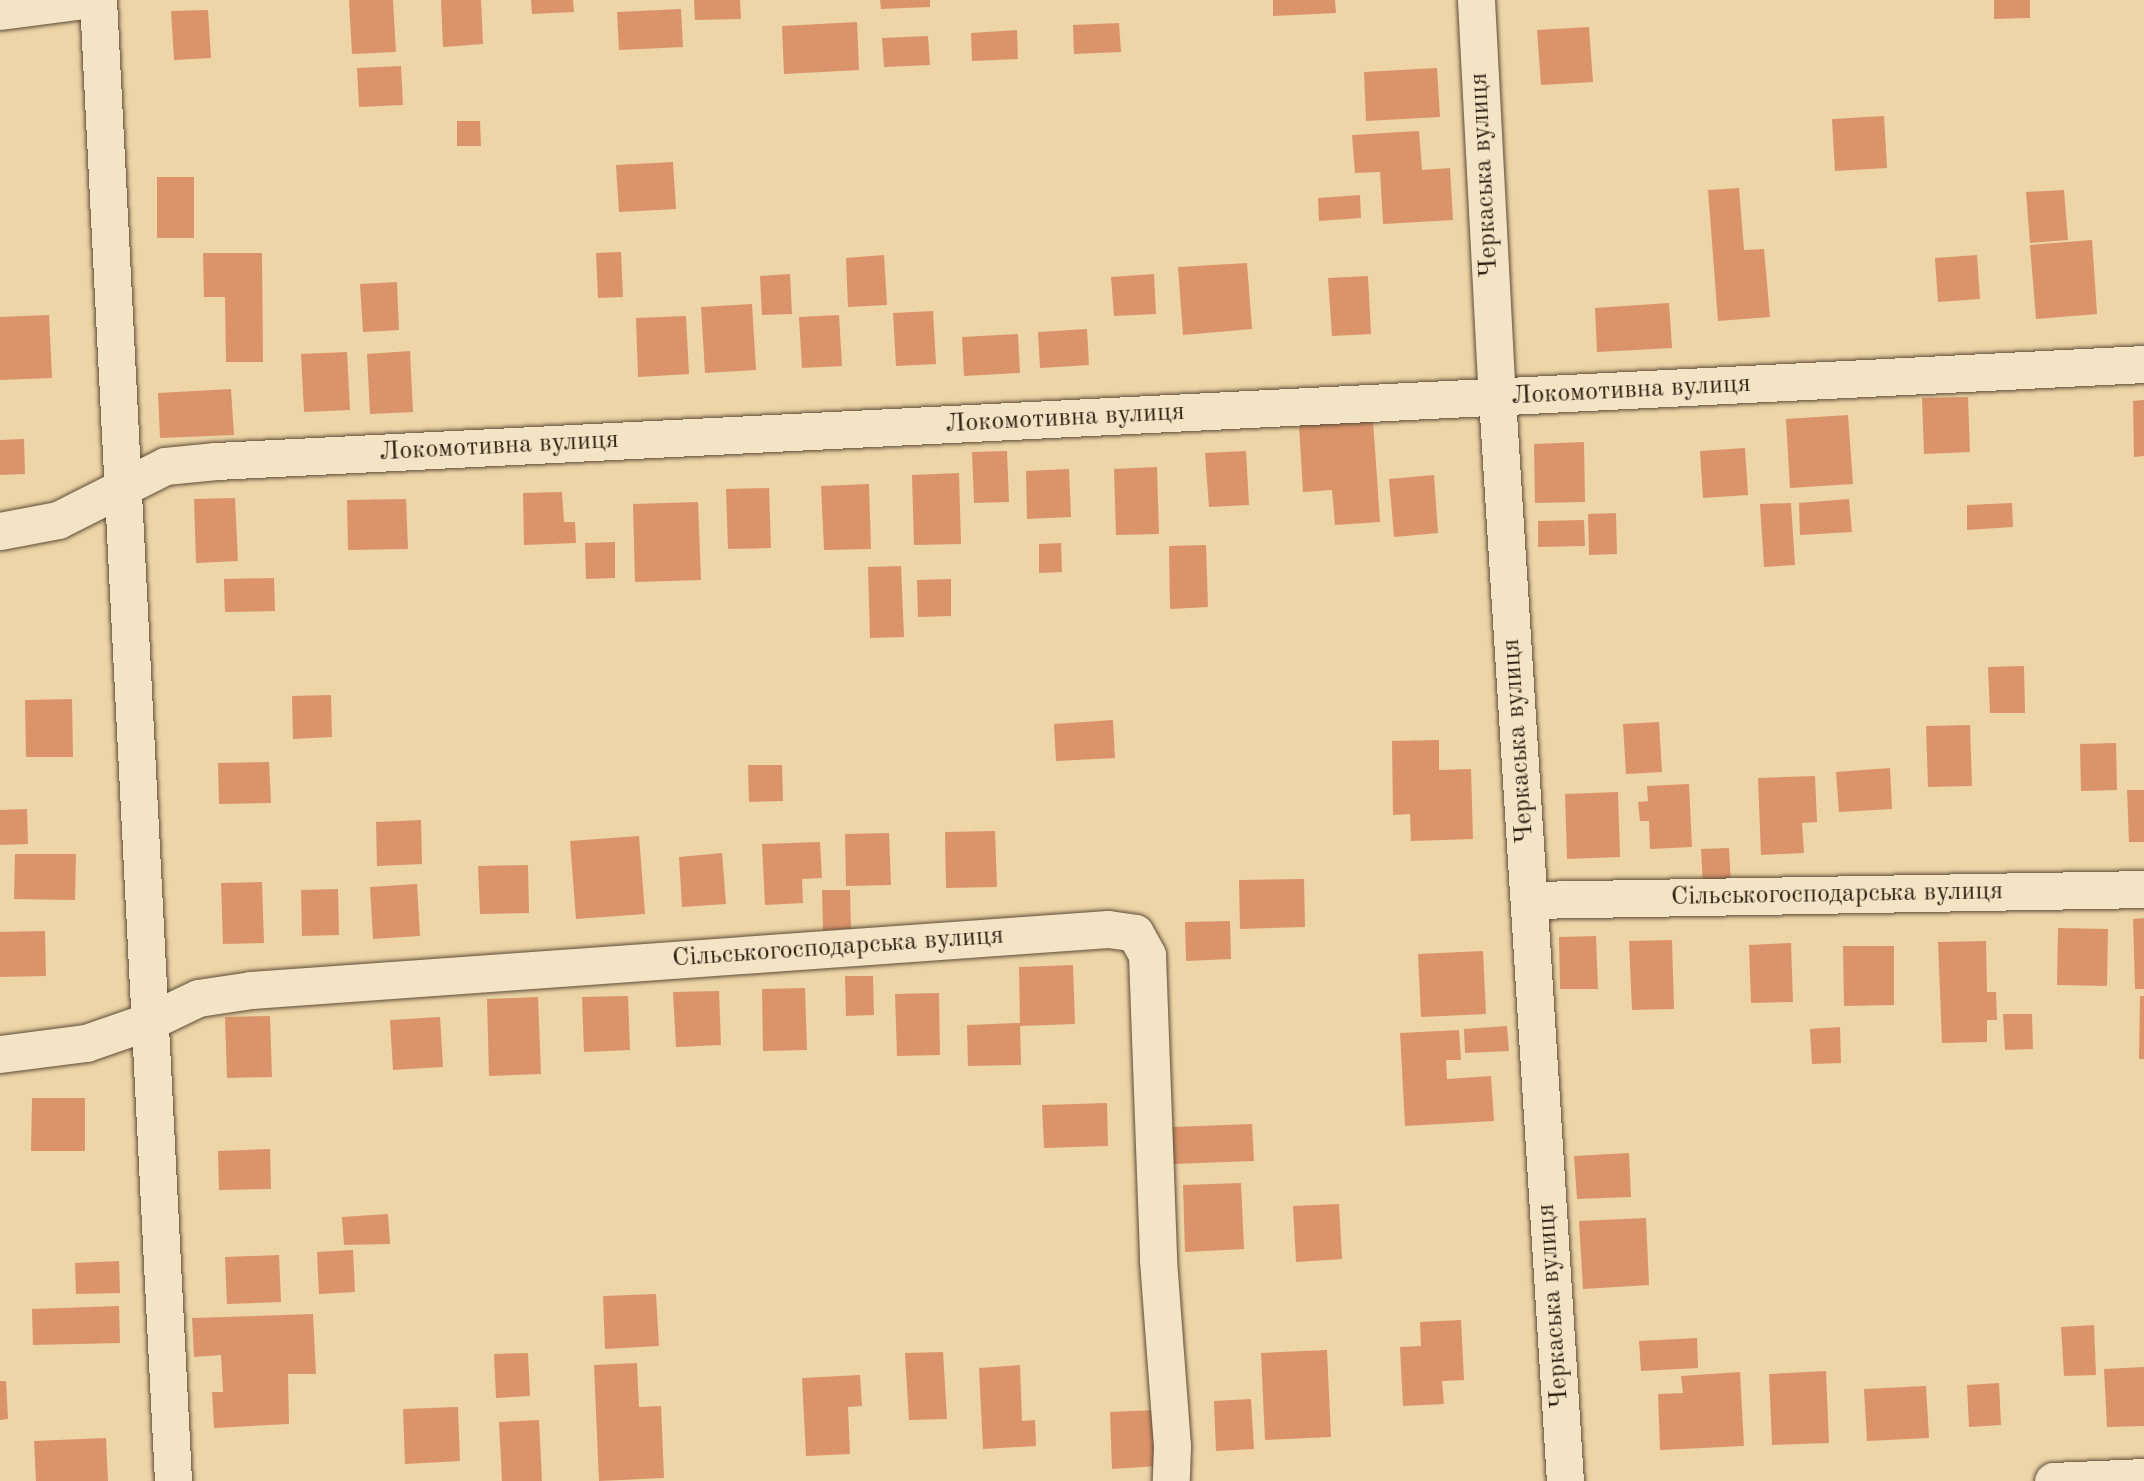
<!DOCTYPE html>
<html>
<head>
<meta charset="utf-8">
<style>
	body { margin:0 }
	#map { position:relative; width:2144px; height:1481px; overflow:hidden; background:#edd5a7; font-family:"Old Standard TT",serif }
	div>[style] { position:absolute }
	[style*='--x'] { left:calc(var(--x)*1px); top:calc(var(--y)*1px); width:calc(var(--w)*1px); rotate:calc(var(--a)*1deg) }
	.building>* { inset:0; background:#db946a }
	.roads { filter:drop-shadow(0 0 2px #5d4c37) drop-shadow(0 0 2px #5d4c37) }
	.minor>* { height:37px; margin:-18.5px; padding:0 18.5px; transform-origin:18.5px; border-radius:18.5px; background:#f3e4c6 }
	span { translate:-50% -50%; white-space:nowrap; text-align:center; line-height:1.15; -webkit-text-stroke:5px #f3e4c6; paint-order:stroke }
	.street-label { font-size:26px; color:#2d1e12 }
</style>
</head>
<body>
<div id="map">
	<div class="building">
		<div style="clip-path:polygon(349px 0,393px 0,396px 52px,352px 54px)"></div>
		<div style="clip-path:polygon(441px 0,481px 0,483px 44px,443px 47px)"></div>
		<div style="clip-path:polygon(531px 0,573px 0,574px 12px,532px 14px)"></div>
		<div style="clip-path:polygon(694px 0,740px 0,741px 19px,695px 20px)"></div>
		<div style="clip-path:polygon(880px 0,930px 0,930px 7px,881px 9px)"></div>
		<div style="clip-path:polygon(1273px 0,1335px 0,1336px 13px,1273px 16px)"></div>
		<div style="clip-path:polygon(1994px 0,2030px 0,2030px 18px,1994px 19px)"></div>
		<div style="clip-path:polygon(681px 9px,683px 47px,619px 50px,617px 12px)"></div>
		<div style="clip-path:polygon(208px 10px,211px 58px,174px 60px,171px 11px)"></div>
		<div style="clip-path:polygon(857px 22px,859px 70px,784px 74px,782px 26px)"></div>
		<div style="clip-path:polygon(1119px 23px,1121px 52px,1074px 54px,1073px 25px)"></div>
		<div style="clip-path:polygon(1589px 27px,1593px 82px,1541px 85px,1537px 30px)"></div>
		<div style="clip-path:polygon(1017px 30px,1018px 59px,972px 61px,971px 33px)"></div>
		<div style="clip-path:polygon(928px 36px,930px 65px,884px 67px,882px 38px)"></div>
		<div style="clip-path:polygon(401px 66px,403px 105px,359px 107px,357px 68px)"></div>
		<div style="clip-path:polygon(1437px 68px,1440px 117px,1366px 121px,1364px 72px)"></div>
		<div style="clip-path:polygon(1884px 116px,1887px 168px,1835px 171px,1832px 119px)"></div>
		<div style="clip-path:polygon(457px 121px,480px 121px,481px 146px,457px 146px)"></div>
		<div style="clip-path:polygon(1419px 131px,1422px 170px,1450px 168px,1453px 220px,1383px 224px,1380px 172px,1355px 173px,1352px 135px)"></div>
		<div style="clip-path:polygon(673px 162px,676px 209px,619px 212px,616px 165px)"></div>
		<div style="clip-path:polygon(157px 177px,194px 177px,194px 238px,157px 238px)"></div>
		<div style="clip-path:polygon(1739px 188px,1744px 250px,1764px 249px,1770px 317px,1718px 321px,1708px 190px)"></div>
		<div style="clip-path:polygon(2064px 190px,2068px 240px,2030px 243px,2026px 192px)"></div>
		<div style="clip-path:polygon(1360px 195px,1361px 218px,1319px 221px,1318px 198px)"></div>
		<div style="clip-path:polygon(2092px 240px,2097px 314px,2036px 319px,2030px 245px)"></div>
		<div style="clip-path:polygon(621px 252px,623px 297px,598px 298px,596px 253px)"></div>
		<div style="clip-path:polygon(203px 253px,262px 253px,263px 362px,226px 362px,225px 297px,204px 297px)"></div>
		<div style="clip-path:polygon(884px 255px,887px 305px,848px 307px,846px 258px)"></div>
		<div style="clip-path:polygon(1977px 255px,1980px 299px,1938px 302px,1935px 258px)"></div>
		<div style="clip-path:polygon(1247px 263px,1252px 329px,1183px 335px,1178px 267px)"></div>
		<div style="clip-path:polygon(790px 274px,792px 314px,762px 315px,760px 276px)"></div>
		<div style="clip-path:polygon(1154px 274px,1156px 314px,1114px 316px,1111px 277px)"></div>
		<div style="clip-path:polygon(1368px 276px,1371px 334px,1332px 336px,1328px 278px)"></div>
		<div style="clip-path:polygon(397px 282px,399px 330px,363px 332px,360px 284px)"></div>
		<div style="clip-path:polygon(1669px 303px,1672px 348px,1597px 352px,1595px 308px)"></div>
		<div style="clip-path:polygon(752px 304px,756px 370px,705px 373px,701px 307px)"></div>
		<div style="clip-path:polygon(933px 311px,936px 364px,896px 366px,893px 313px)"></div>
		<div style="clip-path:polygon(49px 315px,52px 378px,0 380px,0 317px)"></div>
		<div style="clip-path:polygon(839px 315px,842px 366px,802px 368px,799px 317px)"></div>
		<div style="clip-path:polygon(686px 316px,689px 374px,638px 377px,636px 318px)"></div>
		<div style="clip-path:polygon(1087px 329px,1089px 365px,1040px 368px,1038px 332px)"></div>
		<div style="clip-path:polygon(1018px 334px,1020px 373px,964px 376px,962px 337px)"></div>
		<div style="clip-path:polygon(410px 351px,413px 412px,370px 414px,367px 354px)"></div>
		<div style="clip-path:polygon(347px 352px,350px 410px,304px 412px,301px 354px)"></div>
		<div style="clip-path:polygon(231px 389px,234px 435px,160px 438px,158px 393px)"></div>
		<div style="clip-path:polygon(1968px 397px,1970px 452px,1924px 454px,1922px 398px)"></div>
		<div style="clip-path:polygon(2144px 400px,2144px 456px,2134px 457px,2133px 401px)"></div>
		<div style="clip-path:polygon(1848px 415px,1853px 484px,1790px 488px,1786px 419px)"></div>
		<div style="clip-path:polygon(1373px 420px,1380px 522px,1335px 525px,1332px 490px,1303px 492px,1299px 425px)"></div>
		<div style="clip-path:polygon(24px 439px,25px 474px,0 475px,0 440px)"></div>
		<div style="clip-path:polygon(1584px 442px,1585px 502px,1535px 503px,1534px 444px)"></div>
		<div style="clip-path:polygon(1745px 448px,1748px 495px,1703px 498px,1700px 451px)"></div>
		<div style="clip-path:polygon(1007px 451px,1009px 502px,974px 503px,972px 452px)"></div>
		<div style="clip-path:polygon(1246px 451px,1249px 505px,1209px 507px,1205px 453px)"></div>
		<div style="clip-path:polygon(1157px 467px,1159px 534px,1116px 535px,1114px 469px)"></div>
		<div style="clip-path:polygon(1069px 469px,1071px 517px,1027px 519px,1026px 471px)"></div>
		<div style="clip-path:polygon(959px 473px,961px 544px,914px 545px,912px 475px)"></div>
		<div style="clip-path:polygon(1434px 475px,1438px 533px,1394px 537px,1389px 479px)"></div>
		<div style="clip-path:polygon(869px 484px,871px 549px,824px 550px,821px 486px)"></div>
		<div style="clip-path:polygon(769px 488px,771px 548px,728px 549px,726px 489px)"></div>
		<div style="clip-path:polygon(562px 492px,564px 522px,575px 522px,576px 543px,524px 545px,523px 493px)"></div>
		<div style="clip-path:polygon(235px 498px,238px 561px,196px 563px,194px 499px)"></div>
		<div style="clip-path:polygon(406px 499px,408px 549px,348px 550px,347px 500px)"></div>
		<div style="clip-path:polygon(1849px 499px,1852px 532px,1800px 535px,1799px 503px)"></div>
		<div style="clip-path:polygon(698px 502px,701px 580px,635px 582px,633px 504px)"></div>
		<div style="clip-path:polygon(1791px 503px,1795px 565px,1764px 567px,1760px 504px)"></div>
		<div style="clip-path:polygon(2012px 503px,2013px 527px,1967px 530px,1967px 505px)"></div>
		<div style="clip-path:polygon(1616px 513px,1617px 554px,1589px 555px,1588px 514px)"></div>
		<div style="clip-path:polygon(1584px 520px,1585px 546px,1538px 547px,1538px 521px)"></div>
		<div style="clip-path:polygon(615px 542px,615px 578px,586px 579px,585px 543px)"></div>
		<div style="clip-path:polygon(1061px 543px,1062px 572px,1039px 573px,1039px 544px)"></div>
		<div style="clip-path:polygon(1206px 545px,1208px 607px,1170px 609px,1169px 546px)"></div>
		<div style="clip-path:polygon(901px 566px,904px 637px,870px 638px,868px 567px)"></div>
		<div style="clip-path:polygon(274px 578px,275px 611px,225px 612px,224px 579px)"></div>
		<div style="clip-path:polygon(951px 579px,951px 616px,918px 617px,917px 580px)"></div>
		<div style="clip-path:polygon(2024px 666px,2025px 713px,1990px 713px,1988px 667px)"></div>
		<div style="clip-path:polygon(331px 695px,332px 737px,293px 739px,292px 696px)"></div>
		<div style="clip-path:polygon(72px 699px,73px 757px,26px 757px,25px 700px)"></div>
		<div style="clip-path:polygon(1113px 720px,1115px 758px,1056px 761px,1054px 724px)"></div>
		<div style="clip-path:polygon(1659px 722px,1662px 772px,1626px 774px,1623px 724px)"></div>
		<div style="clip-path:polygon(1970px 725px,1972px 786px,1928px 787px,1926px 726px)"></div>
		<div style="clip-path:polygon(1439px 740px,1439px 770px,1471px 769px,1473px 839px,1411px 841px,1410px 814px,1393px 815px,1392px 741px)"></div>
		<div style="clip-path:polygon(2116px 743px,2117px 790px,2081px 791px,2080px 744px)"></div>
		<div style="clip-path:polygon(269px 762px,271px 803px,219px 804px,218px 763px)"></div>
		<div style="clip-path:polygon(748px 765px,782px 765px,783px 801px,749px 802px)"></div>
		<div style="clip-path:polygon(1890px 768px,1892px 809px,1839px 812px,1836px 772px)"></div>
		<div style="clip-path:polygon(1815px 776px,1817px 822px,1802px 823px,1804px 853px,1761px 855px,1758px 778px)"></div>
		<div style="clip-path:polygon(1689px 784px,1692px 847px,1650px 849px,1649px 821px,1640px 821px,1638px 802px,1648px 801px,1647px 786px)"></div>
		<div style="clip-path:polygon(2127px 790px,2144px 790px,2144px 842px,2129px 842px)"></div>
		<div style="clip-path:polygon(1618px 792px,1620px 857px,1567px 859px,1565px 794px)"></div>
		<div style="clip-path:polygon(27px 809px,28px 844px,0 845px,0 810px)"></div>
		<div style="clip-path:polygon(421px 820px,422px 864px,377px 866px,376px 822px)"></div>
		<div style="clip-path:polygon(995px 831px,997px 887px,946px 888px,945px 832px)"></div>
		<div style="clip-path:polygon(889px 833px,891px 885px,846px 886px,845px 834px)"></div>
		<div style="clip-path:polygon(639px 836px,645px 914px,576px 919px,570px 841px)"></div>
		<div style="clip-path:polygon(820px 842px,822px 878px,802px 879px,803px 903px,765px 905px,762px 844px)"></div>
		<div style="clip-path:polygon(1729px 848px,1731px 885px,1703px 886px,1701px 849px)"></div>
		<div style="clip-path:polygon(722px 853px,726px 904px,682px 907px,679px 857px)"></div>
		<div style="clip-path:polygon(15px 854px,76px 854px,75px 900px,14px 899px)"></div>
		<div style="clip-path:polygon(528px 865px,529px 913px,480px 914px,478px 866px)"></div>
		<div style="clip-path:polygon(1304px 879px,1305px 927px,1240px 929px,1239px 880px)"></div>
		<div style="clip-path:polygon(262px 882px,264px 943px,223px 944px,221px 883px)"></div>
		<div style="clip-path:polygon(417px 884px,420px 936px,373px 939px,370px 887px)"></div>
		<div style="clip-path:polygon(338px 889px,339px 935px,302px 936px,301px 890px)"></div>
		<div style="clip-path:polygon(822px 890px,850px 890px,851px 929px,823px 930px)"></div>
		<div style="clip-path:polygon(2144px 918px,2144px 989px,2135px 989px,2133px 919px)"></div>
		<div style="clip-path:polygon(1230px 921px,1231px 959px,1186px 961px,1185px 922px)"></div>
		<div style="clip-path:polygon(2058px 928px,2108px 929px,2107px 986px,2057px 985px)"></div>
		<div style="clip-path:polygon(45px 931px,46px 976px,0 977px,0 932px)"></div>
		<div style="clip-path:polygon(1596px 936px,1598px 989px,1560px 989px,1559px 937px)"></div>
		<div style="clip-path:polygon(1672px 940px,1674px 1009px,1632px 1010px,1629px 941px)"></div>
		<div style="clip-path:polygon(1986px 941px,1987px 992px,1996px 992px,1997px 1020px,1987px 1020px,1987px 1042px,1942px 1043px,1938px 942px)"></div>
		<div style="clip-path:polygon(1791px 943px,1793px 1002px,1751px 1003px,1749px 945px)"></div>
		<div style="clip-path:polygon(1843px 946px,1894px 946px,1894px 1005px,1844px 1006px)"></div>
		<div style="clip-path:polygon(1483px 951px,1486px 1014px,1421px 1017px,1418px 954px)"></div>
		<div style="clip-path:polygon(1073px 965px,1075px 1024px,1020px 1026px,1019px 967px)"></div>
		<div style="clip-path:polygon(845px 976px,873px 976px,874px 1015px,846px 1016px)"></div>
		<div style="clip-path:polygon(805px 988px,807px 1050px,763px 1051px,762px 989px)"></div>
		<div style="clip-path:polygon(719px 991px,721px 1045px,676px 1047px,673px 992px)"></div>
		<div style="clip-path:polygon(939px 993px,940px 1055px,897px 1056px,895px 994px)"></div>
		<div style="clip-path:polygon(628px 996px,630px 1050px,584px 1052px,582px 997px)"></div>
		<div style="clip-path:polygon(2140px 996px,2144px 996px,2144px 1059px,2139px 1059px)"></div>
		<div style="clip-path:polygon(538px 997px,541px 1074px,489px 1076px,487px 999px)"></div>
		<div style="clip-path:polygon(2003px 1014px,2032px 1014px,2033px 1049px,2005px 1050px)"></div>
		<div style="clip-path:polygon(270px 1016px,272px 1077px,227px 1078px,225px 1017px)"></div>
		<div style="clip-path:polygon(440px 1017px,443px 1067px,393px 1070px,390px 1020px)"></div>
		<div style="clip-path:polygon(1020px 1023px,1021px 1065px,968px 1066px,967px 1025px)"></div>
		<div style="clip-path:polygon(1507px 1026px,1509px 1051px,1465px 1053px,1464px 1029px)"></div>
		<div style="clip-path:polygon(1840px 1027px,1841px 1063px,1812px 1064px,1810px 1029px)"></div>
		<div style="clip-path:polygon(1459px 1030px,1461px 1060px,1446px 1060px,1447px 1079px,1491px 1076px,1494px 1121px,1405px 1126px,1400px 1033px)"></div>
		<div style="clip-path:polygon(32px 1098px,85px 1098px,85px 1151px,31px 1151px)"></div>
		<div style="clip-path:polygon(1107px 1103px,1108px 1146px,1044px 1148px,1042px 1105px)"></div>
		<div style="clip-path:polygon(1252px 1124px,1254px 1161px,1173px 1164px,1171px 1127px)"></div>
		<div style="clip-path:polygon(270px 1149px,271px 1189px,219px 1190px,218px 1151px)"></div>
		<div style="clip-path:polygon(1629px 1153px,1631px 1197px,1577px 1199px,1574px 1156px)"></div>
		<div style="clip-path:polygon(1241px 1183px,1244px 1249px,1185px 1252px,1183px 1185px)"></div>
		<div style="clip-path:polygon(1339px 1204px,1342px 1259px,1296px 1262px,1293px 1206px)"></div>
		<div style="clip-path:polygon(388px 1214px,390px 1244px,344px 1245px,342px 1217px)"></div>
		<div style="clip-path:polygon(1646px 1218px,1649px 1285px,1583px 1289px,1579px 1221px)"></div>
		<div style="clip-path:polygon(353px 1250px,355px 1292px,319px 1294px,317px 1252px)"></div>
		<div style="clip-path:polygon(279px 1255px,281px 1302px,227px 1304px,225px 1257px)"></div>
		<div style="clip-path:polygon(119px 1261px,120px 1293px,76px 1294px,75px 1263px)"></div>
		<div style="clip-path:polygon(656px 1294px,659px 1346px,605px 1349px,603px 1296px)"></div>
		<div style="clip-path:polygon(119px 1306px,120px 1343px,33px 1345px,32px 1309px)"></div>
		<div style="clip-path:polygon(313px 1314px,316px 1374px,288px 1374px,289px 1424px,214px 1428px,212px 1392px,223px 1392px,221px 1355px,194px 1357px,192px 1318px)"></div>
		<div style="clip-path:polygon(1461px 1320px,1464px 1380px,1442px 1381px,1444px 1404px,1403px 1406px,1400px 1347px,1421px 1346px,1420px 1322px)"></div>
		<div style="clip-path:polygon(2094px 1325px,2096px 1375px,2064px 1376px,2061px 1327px)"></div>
		<div style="clip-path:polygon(1697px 1338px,1698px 1368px,1641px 1371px,1639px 1341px)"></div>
		<div style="clip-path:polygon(1327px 1350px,1331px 1437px,1265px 1440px,1261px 1353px)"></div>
		<div style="clip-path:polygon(943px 1352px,947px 1419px,909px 1420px,905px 1353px)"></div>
		<div style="clip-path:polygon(528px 1353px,530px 1396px,496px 1398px,494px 1354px)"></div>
		<div style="clip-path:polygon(637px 1363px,639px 1407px,661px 1406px,664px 1478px,599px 1481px,594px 1365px)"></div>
		<div style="clip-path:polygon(1020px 1365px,1022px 1421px,1035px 1420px,1036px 1446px,983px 1449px,979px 1368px)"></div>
		<div style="clip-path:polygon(2144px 1367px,2144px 1426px,2107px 1427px,2104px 1369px)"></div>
		<div style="clip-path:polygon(1826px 1371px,1829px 1443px,1772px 1445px,1769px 1374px)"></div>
		<div style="clip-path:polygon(1740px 1372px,1744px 1446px,1660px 1450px,1658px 1394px,1683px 1393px,1681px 1376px)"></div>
		<div style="clip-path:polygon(860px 1375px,862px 1406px,848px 1407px,850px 1454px,806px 1456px,802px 1378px)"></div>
		<div style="clip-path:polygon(0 1381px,6px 1381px,8px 1419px,0 1420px)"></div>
		<div style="clip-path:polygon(1999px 1383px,2001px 1425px,1969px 1427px,1967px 1385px)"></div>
		<div style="clip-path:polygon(1926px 1386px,1929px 1438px,1867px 1441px,1864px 1389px)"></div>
		<div style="clip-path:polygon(1251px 1399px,1254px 1449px,1216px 1451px,1214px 1401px)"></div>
		<div style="clip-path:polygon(458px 1407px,460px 1461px,405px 1464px,403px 1409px)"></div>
		<div style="clip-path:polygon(1156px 1410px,1158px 1466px,1112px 1469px,1110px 1412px)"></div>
		<div style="clip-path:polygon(539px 1420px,542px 1481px,502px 1481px,499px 1422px)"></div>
		<div style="clip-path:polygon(106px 1438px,108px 1481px,36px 1481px,34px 1441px)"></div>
	</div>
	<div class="roads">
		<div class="minor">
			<div style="--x:98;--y:0;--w:1483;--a:87.1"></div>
			<div style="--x:1476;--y:0;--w:399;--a:87"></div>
			<div style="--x:1497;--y:398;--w:1085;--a:86.41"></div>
			<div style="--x:0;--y:11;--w:84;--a:-7.5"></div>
			<div style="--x:0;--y:531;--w:59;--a:-10.7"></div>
			<div style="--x:58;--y:520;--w:120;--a:-26.8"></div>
			<div style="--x:165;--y:466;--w:51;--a:-5.6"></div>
			<div style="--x:216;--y:461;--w:1930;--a:-2.88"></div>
			<div style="--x:1529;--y:900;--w:615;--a:-1.02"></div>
			<div style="--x:0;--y:1054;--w:87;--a:-7.3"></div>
			<div style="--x:86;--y:1043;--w:68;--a:-19"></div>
			<div style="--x:150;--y:1021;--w:53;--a:-25.6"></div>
			<div style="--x:198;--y:998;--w:54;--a:-8.6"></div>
			<div style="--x:251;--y:990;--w:859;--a:-4.07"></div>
			<div style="--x:1108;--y:929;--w:27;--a:8"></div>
			<div style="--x:1135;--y:933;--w:25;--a:61"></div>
			<div style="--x:1147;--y:955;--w:305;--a:87.9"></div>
			<div style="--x:1158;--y:1260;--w:186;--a:85.7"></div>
			<div style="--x:1172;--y:1445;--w:36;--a:92"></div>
			<div style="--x:2053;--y:1481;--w:91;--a:-2.5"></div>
		</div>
	</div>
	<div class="street-label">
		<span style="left:1485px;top:175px;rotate:-93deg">Черкаська вулиця</span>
		<span style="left:1631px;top:391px;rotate:-3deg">Локомотивна вулиця</span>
		<span style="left:1065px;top:419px;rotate:-3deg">Локомотивна вулиця</span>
		<span style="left:499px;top:447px;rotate:-3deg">Локомотивна вулиця</span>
		<span style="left:1519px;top:741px;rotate:-94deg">Черкаська вулиця</span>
		<span style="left:1837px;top:895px;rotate:-1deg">Сільськогосподарська вулиця</span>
		<span style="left:838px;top:948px;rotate:-4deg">Сільськогосподарська вулиця</span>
		<span style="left:1554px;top:1306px;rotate:-94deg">Черкаська вулиця</span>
	</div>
</div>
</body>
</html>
